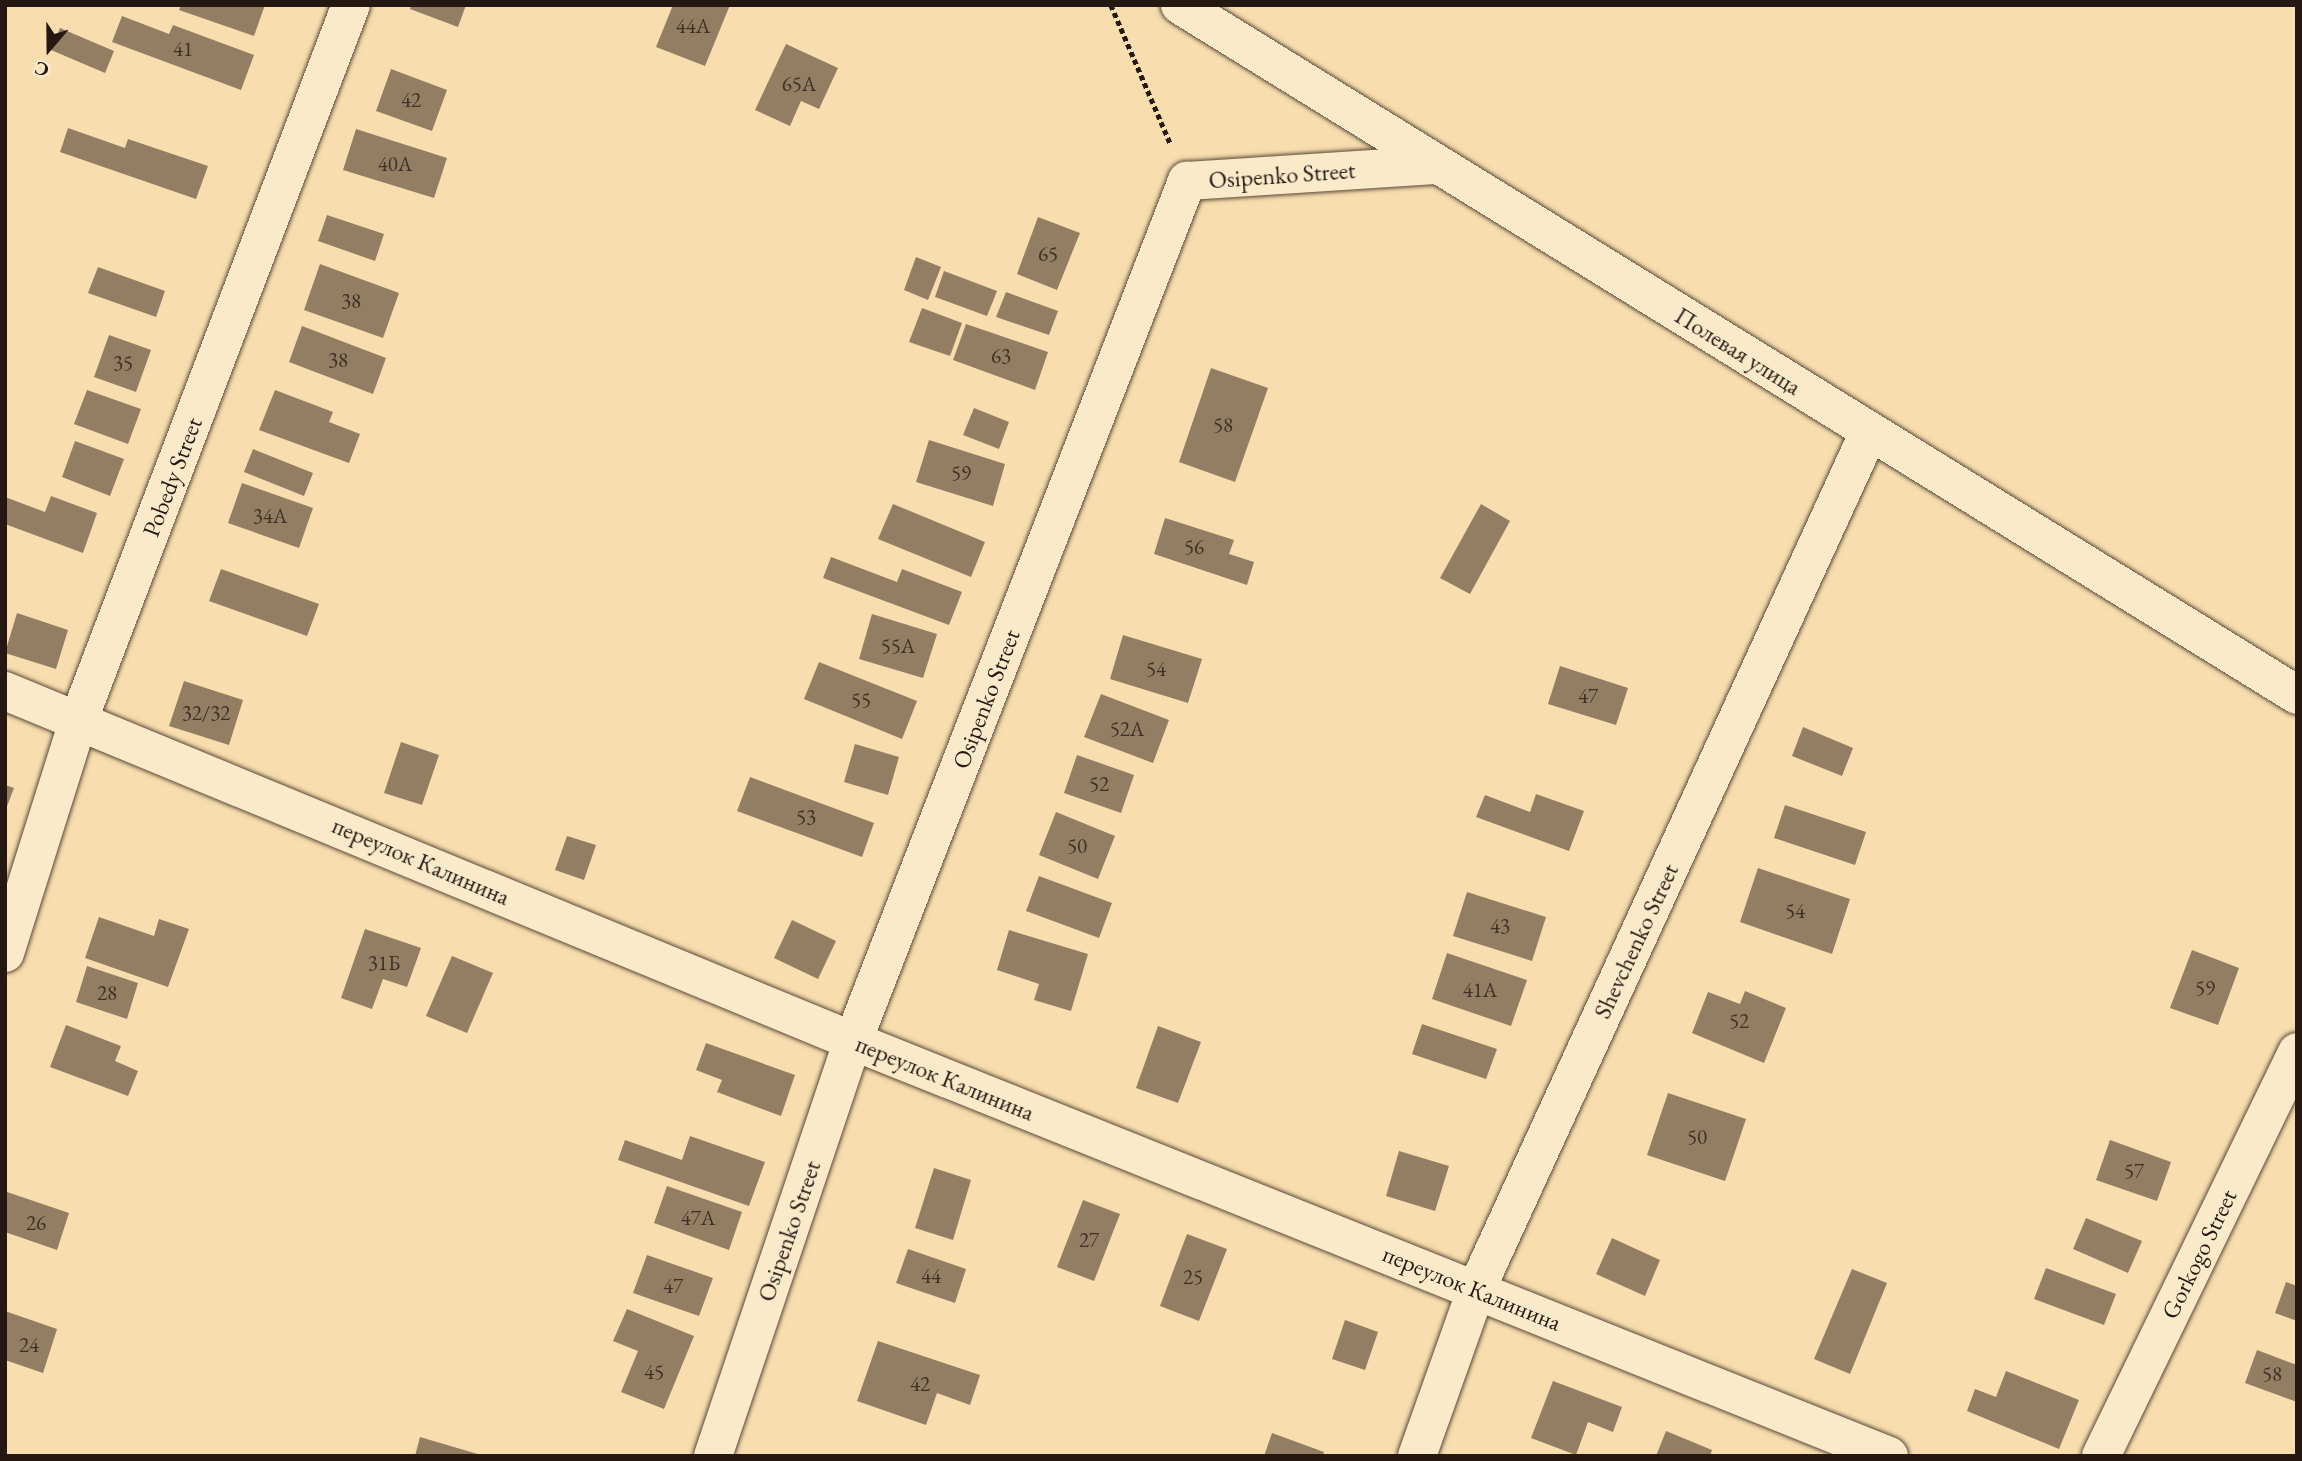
<!DOCTYPE html>
<html>
<head>
<meta charset="utf-8">
<style>
	body { margin:0 }
	#map { position:relative; width:2302px; height:1461px; overflow:hidden; background:#f8deae; font-family:"EB Garamond",serif }
	div>[style] { position:absolute }
	[style*='--x'] { left:calc(var(--x)*1px); top:calc(var(--y)*1px); width:calc(var(--w)*1px); rotate:calc(var(--a)*1deg) }
	.building>* { inset:0; background:#937e63 }
	.path>* { height:4.5px; margin-top:-2.25px; transform-origin:0; background:repeating-linear-gradient(90deg,#251712 0 5px,transparent 0 8.5px) }
	.roads { filter:drop-shadow(0 0 2px #5a4939) drop-shadow(0 0 2px #5a4939) }
	.minor>* { height:38px; margin:-19px; padding:0 19px; transform-origin:19px; border-radius:19px; background:#faeaca }
	span { translate:-50% -50%; white-space:nowrap; text-align:center; line-height:1.15; -webkit-text-stroke:5px #faeaca; paint-order:stroke }
	.number-label { font-size:21px; color:#403126 }
	.number-label span { -webkit-text-stroke-width:0 }
	.street-label { font-size:24px; color:#251712 }
	.frame { position:absolute; inset:0; border:7px solid #251712; pointer-events:none }
	.north { position:absolute; left:14px; top:14px; width:70px; height:70px; -webkit-text-stroke:5px #faeaca; paint-order:stroke; rotate:200deg; font-size:19px; font-weight:700; line-height:28px; text-align:center; color:#251712 }
	.north::after { content:''; display:block; margin:auto; width:24px; height:32px; background:#251712; clip-path:polygon(50% 0,100% 100%,50% 72%,0 100%) }
</style>
</head>
<body>
<div id="map">
	<div class="building">
		<div style="clip-path:polygon(181px 5px,265px 5px,254px 36px,179px 10px)"></div>
		<div style="clip-path:polygon(411px 5px,466px 5px,458px 27px,410px 9px)"></div>
		<div style="clip-path:polygon(673px 5px,730px 5px,705px 66px,656px 47px)"></div>
		<div style="clip-path:polygon(122px 16px,169px 34px,173px 25px,254px 55px,241px 90px,112px 42px)"></div>
		<div style="clip-path:polygon(60px 28px,114px 51px,105px 73px,51px 50px)"></div>
		<div style="clip-path:polygon(786px 44px,838px 68px,819px 109px,801px 101px,790px 126px,755px 110px)"></div>
		<div style="clip-path:polygon(391px 69px,447px 90px,432px 131px,376px 111px)"></div>
		<div style="clip-path:polygon(68px 128px,125px 148px,128px 139px,208px 166px,196px 199px,60px 152px)"></div>
		<div style="clip-path:polygon(356px 129px,447px 158px,434px 198px,343px 170px)"></div>
		<div style="clip-path:polygon(327px 215px,384px 234px,375px 261px,318px 241px)"></div>
		<div style="clip-path:polygon(1038px 217px,1080px 233px,1057px 290px,1017px 274px)"></div>
		<div style="clip-path:polygon(916px 257px,941px 267px,928px 300px,904px 290px)"></div>
		<div style="clip-path:polygon(320px 264px,399px 293px,383px 338px,304px 310px)"></div>
		<div style="clip-path:polygon(98px 267px,165px 291px,156px 317px,88px 293px)"></div>
		<div style="clip-path:polygon(944px 271px,997px 291px,987px 316px,935px 297px)"></div>
		<div style="clip-path:polygon(1006px 292px,1058px 311px,1049px 335px,996px 317px)"></div>
		<div style="clip-path:polygon(922px 308px,962px 323px,950px 356px,909px 342px)"></div>
		<div style="clip-path:polygon(966px 324px,1048px 352px,1035px 390px,953px 360px)"></div>
		<div style="clip-path:polygon(302px 326px,386px 358px,373px 394px,289px 362px)"></div>
		<div style="clip-path:polygon(109px 335px,151px 350px,136px 392px,94px 377px)"></div>
		<div style="clip-path:polygon(1211px 368px,1268px 388px,1235px 482px,1179px 462px)"></div>
		<div style="clip-path:polygon(87px 390px,141px 409px,128px 444px,74px 424px)"></div>
		<div style="clip-path:polygon(275px 390px,333px 412px,329px 422px,360px 434px,349px 463px,259px 430px)"></div>
		<div style="clip-path:polygon(974px 408px,1009px 422px,999px 449px,963px 435px)"></div>
		<div style="clip-path:polygon(929px 440px,1005px 464px,993px 506px,916px 482px)"></div>
		<div style="clip-path:polygon(75px 441px,124px 459px,110px 496px,62px 477px)"></div>
		<div style="clip-path:polygon(253px 449px,313px 473px,304px 496px,244px 472px)"></div>
		<div style="clip-path:polygon(242px 483px,313px 508px,299px 548px,228px 523px)"></div>
		<div style="clip-path:polygon(51px 496px,97px 513px,83px 553px,5px 524px,5px 497px,45px 512px)"></div>
		<div style="clip-path:polygon(893px 504px,985px 542px,971px 577px,878px 539px)"></div>
		<div style="clip-path:polygon(1481px 504px,1510px 521px,1470px 594px,1440px 578px)"></div>
		<div style="clip-path:polygon(1165px 518px,1234px 540px,1229px 554px,1254px 562px,1247px 585px,1154px 554px)"></div>
		<div style="clip-path:polygon(831px 557px,897px 582px,902px 569px,962px 592px,949px 625px,823px 578px)"></div>
		<div style="clip-path:polygon(221px 569px,319px 604px,307px 636px,209px 601px)"></div>
		<div style="clip-path:polygon(17px 613px,68px 630px,56px 669px,5px 653px)"></div>
		<div style="clip-path:polygon(872px 614px,937px 634px,923px 678px,859px 659px)"></div>
		<div style="clip-path:polygon(1123px 635px,1202px 659px,1188px 703px,1110px 679px)"></div>
		<div style="clip-path:polygon(819px 662px,917px 701px,902px 739px,804px 699px)"></div>
		<div style="clip-path:polygon(1560px 666px,1628px 688px,1616px 725px,1548px 704px)"></div>
		<div style="clip-path:polygon(184px 681px,243px 700px,229px 745px,169px 726px)"></div>
		<div style="clip-path:polygon(1101px 694px,1169px 720px,1153px 763px,1084px 737px)"></div>
		<div style="clip-path:polygon(1803px 727px,1853px 748px,1842px 776px,1792px 756px)"></div>
		<div style="clip-path:polygon(401px 742px,439px 755px,422px 805px,384px 793px)"></div>
		<div style="clip-path:polygon(855px 744px,899px 757px,888px 795px,844px 782px)"></div>
		<div style="clip-path:polygon(1077px 755px,1134px 775px,1121px 813px,1064px 793px)"></div>
		<div style="clip-path:polygon(750px 777px,874px 823px,862px 857px,737px 811px)"></div>
		<div style="clip-path:polygon(5px 785px,14px 788px,6px 809px,5px 809px)"></div>
		<div style="clip-path:polygon(1536px 794px,1584px 811px,1569px 851px,1476px 817px,1485px 795px,1530px 812px)"></div>
		<div style="clip-path:polygon(1785px 805px,1866px 832px,1855px 865px,1774px 838px)"></div>
		<div style="clip-path:polygon(1056px 812px,1115px 836px,1098px 879px,1039px 855px)"></div>
		<div style="clip-path:polygon(567px 836px,596px 845px,584px 880px,555px 870px)"></div>
		<div style="clip-path:polygon(1758px 868px,1850px 899px,1832px 954px,1740px 922px)"></div>
		<div style="clip-path:polygon(1039px 876px,1112px 903px,1099px 938px,1026px 911px)"></div>
		<div style="clip-path:polygon(1467px 892px,1546px 917px,1532px 961px,1453px 936px)"></div>
		<div style="clip-path:polygon(99px 917px,154px 936px,159px 919px,189px 929px,168px 987px,85px 958px)"></div>
		<div style="clip-path:polygon(792px 920px,836px 941px,818px 979px,774px 958px)"></div>
		<div style="clip-path:polygon(365px 929px,421px 948px,407px 987px,383px 979px,372px 1009px,341px 998px)"></div>
		<div style="clip-path:polygon(1009px 930px,1088px 954px,1071px 1011px,1034px 1000px,1039px 984px,997px 970px)"></div>
		<div style="clip-path:polygon(2192px 950px,2239px 968px,2218px 1025px,2170px 1008px)"></div>
		<div style="clip-path:polygon(1447px 953px,1527px 980px,1511px 1026px,1432px 999px)"></div>
		<div style="clip-path:polygon(452px 956px,493px 973px,467px 1033px,426px 1016px)"></div>
		<div style="clip-path:polygon(87px 966px,138px 983px,127px 1019px,76px 1002px)"></div>
		<div style="clip-path:polygon(1745px 991px,1786px 1008px,1764px 1063px,1692px 1033px,1708px 992px,1740px 1004px)"></div>
		<div style="clip-path:polygon(1422px 1024px,1497px 1049px,1486px 1079px,1412px 1054px)"></div>
		<div style="clip-path:polygon(66px 1025px,121px 1046px,115px 1061px,138px 1071px,128px 1096px,50px 1067px)"></div>
		<div style="clip-path:polygon(1158px 1026px,1201px 1042px,1178px 1103px,1136px 1088px)"></div>
		<div style="clip-path:polygon(706px 1043px,795px 1075px,781px 1116px,717px 1092px,722px 1080px,696px 1070px)"></div>
		<div style="clip-path:polygon(1668px 1093px,1746px 1119px,1725px 1181px,1647px 1155px)"></div>
		<div style="clip-path:polygon(690px 1136px,765px 1162px,749px 1206px,618px 1160px,625px 1140px,682px 1160px)"></div>
		<div style="clip-path:polygon(2110px 1140px,2171px 1162px,2157px 1201px,2096px 1180px)"></div>
		<div style="clip-path:polygon(1399px 1151px,1449px 1166px,1435px 1211px,1386px 1196px)"></div>
		<div style="clip-path:polygon(934px 1168px,971px 1180px,953px 1240px,915px 1228px)"></div>
		<div style="clip-path:polygon(667px 1186px,742px 1212px,729px 1250px,654px 1223px)"></div>
		<div style="clip-path:polygon(7px 1192px,69px 1213px,57px 1250px,5px 1232px)"></div>
		<div style="clip-path:polygon(1083px 1200px,1120px 1214px,1094px 1281px,1057px 1267px)"></div>
		<div style="clip-path:polygon(2086px 1218px,2142px 1241px,2128px 1273px,2073px 1249px)"></div>
		<div style="clip-path:polygon(1187px 1234px,1227px 1249px,1199px 1321px,1160px 1306px)"></div>
		<div style="clip-path:polygon(1612px 1238px,1660px 1260px,1645px 1296px,1596px 1274px)"></div>
		<div style="clip-path:polygon(908px 1249px,966px 1269px,955px 1303px,896px 1283px)"></div>
		<div style="clip-path:polygon(647px 1255px,713px 1278px,699px 1316px,633px 1293px)"></div>
		<div style="clip-path:polygon(2046px 1268px,2116px 1294px,2104px 1325px,2034px 1299px)"></div>
		<div style="clip-path:polygon(1852px 1269px,1887px 1283px,1850px 1374px,1814px 1359px)"></div>
		<div style="clip-path:polygon(2286px 1282px,2297px 1286px,2297px 1321px,2275px 1313px)"></div>
		<div style="clip-path:polygon(627px 1309px,694px 1336px,664px 1409px,621px 1392px,638px 1351px,613px 1341px)"></div>
		<div style="clip-path:polygon(5px 1311px,57px 1329px,43px 1373px,5px 1360px)"></div>
		<div style="clip-path:polygon(1345px 1320px,1378px 1332px,1365px 1370px,1332px 1359px)"></div>
		<div style="clip-path:polygon(878px 1341px,980px 1375px,970px 1405px,937px 1393px,926px 1425px,857px 1401px)"></div>
		<div style="clip-path:polygon(2257px 1350px,2297px 1365px,2297px 1402px,2245px 1383px)"></div>
		<div style="clip-path:polygon(2006px 1371px,2079px 1400px,2059px 1449px,1967px 1411px,1975px 1389px,1996px 1397px)"></div>
		<div style="clip-path:polygon(1553px 1381px,1622px 1407px,1613px 1432px,1588px 1422px,1576px 1455px,1531px 1438px)"></div>
		<div style="clip-path:polygon(1666px 1431px,1712px 1450px,1710px 1456px,1656px 1456px)"></div>
		<div style="clip-path:polygon(1272px 1433px,1324px 1452px,1323px 1456px,1264px 1456px)"></div>
		<div style="clip-path:polygon(420px 1437px,481px 1455px,481px 1456px,415px 1456px)"></div>
	</div>
	<div class="path">
		<div style="--x:1111;--y:5;--w:152;--a:66.8"></div>
	</div>
	<div class="roads">
		<div class="minor">
			<div style="--x:1180;--y:5;--w:1313;--a:31.7"></div>
			<div style="--x:5;--y:691;--w:917;--a:22.43"></div>
			<div style="--x:853;--y:1041;--w:1116;--a:21.83"></div>
			<div style="--x:5;--y:953;--w:245;--a:-72.5"></div>
			<div style="--x:79;--y:719;--w:764;--a:-69.15"></div>
			<div style="--x:713;--y:1456;--w:438;--a:-71.4"></div>
			<div style="--x:853;--y:1041;--w:923;--a:-68.78"></div>
			<div style="--x:1187;--y:181;--w:249;--a:-3.7"></div>
			<div style="--x:1417;--y:1456;--w:176;--a:-70.4"></div>
			<div style="--x:1476;--y:1290;--w:944;--a:-65.39"></div>
			<div style="--x:2101;--y:1456;--w:449;--a:-64.1"></div>
		</div>
	</div>
	<div class="number-label">
		<span style="left:693px;top:26px">44А</span>
		<span style="left:183px;top:49px">41</span>
		<span style="left:799px;top:84px">65А</span>
		<span style="left:411px;top:100px">42</span>
		<span style="left:395px;top:164px">40А</span>
		<span style="left:1048px;top:254px">65</span>
		<span style="left:351px;top:301px">38</span>
		<span style="left:1001px;top:356px">63</span>
		<span style="left:338px;top:360px">38</span>
		<span style="left:123px;top:363px">35</span>
		<span style="left:1223px;top:425px">58</span>
		<span style="left:961px;top:473px">59</span>
		<span style="left:270px;top:516px">34А</span>
		<span style="left:1194px;top:547px">56</span>
		<span style="left:898px;top:646px">55А</span>
		<span style="left:1156px;top:669px">54</span>
		<span style="left:1588px;top:696px">47</span>
		<span style="left:861px;top:700px">55</span>
		<span style="left:206px;top:713px">32/32</span>
		<span style="left:1127px;top:729px">52А</span>
		<span style="left:1099px;top:784px">52</span>
		<span style="left:806px;top:817px">53</span>
		<span style="left:1077px;top:846px">50</span>
		<span style="left:1795px;top:911px">54</span>
		<span style="left:1500px;top:926px">43</span>
		<span style="left:384px;top:963px">31Б</span>
		<span style="left:2205px;top:988px">59</span>
		<span style="left:1480px;top:990px">41А</span>
		<span style="left:107px;top:993px">28</span>
		<span style="left:1739px;top:1021px">52</span>
		<span style="left:1697px;top:1137px">50</span>
		<span style="left:2134px;top:1171px">57</span>
		<span style="left:698px;top:1218px">47А</span>
		<span style="left:36px;top:1223px">26</span>
		<span style="left:1089px;top:1240px">27</span>
		<span style="left:931px;top:1276px">44</span>
		<span style="left:1193px;top:1277px">25</span>
		<span style="left:673px;top:1286px">47</span>
		<span style="left:29px;top:1345px">24</span>
		<span style="left:654px;top:1372px">45</span>
		<span style="left:2272px;top:1374px">58</span>
		<span style="left:920px;top:1384px">42</span>
	</div>
	<div class="street-label">
		<span style="left:1282px;top:175px;rotate:-4deg">Osipenko Street</span>
		<span style="left:1738px;top:351px;rotate:32deg">Полевая улица</span>
		<span style="left:172px;top:477px;rotate:-69deg">Pobedy Street</span>
		<span style="left:986px;top:699px;rotate:-69deg">Osipenko Street</span>
		<span style="left:421px;top:861px;rotate:23deg">переулок Калинина</span>
		<span style="left:1636px;top:941px;rotate:-65deg">Shevchenko Street</span>
		<span style="left:945px;top:1078px;rotate:22deg">переулок Калинина</span>
		<span style="left:789px;top:1231px;rotate:-71deg">Osipenko Street</span>
		<span style="left:2199px;top:1254px;rotate:-64deg">Gorkogo Street</span>
		<span style="left:1472px;top:1288px;rotate:22deg">переулок Калинина</span>
	</div>
	<div class="frame"></div>
	<div class="north">С</div>
</div>
</body>
</html>
